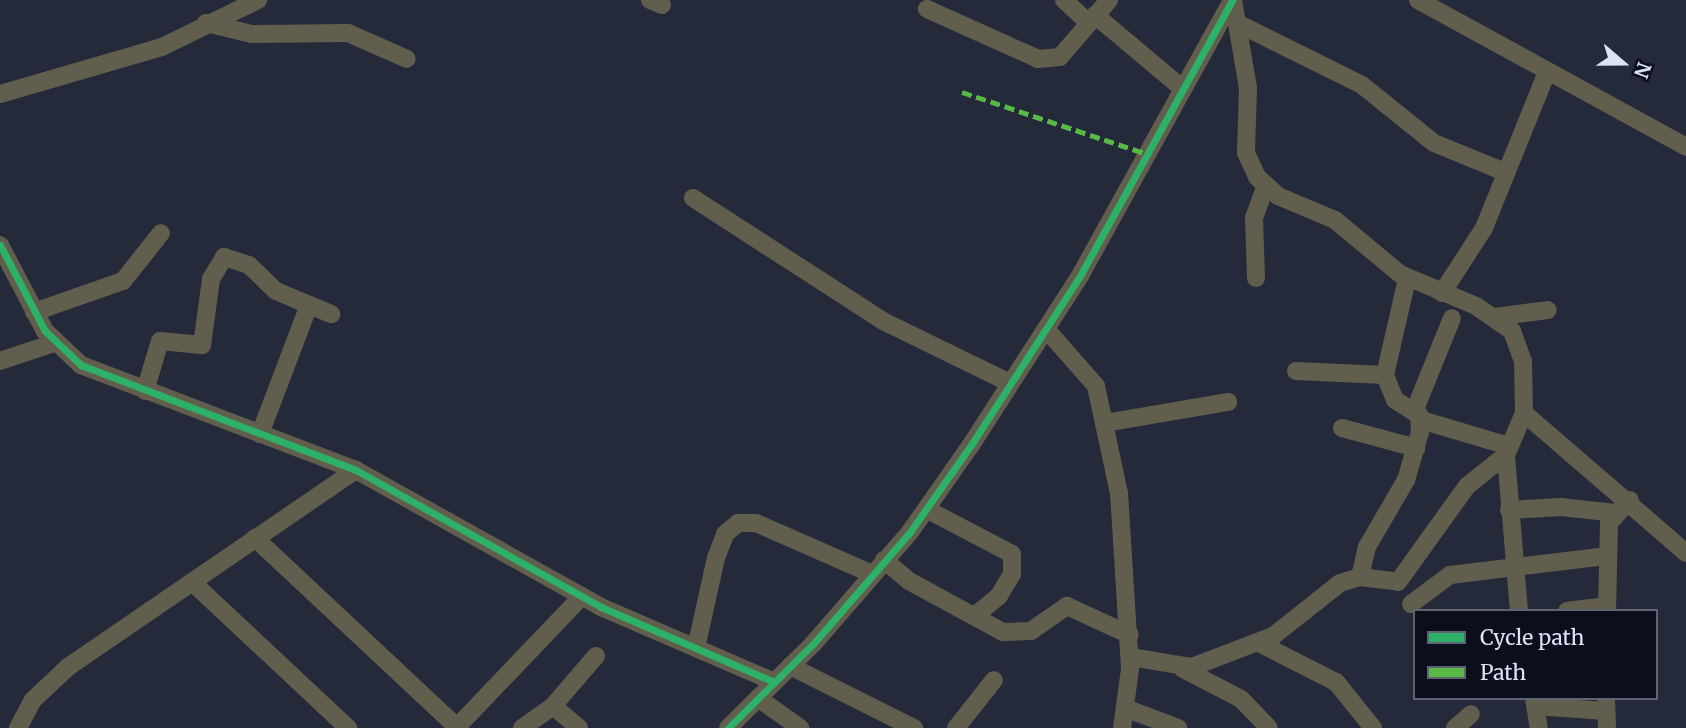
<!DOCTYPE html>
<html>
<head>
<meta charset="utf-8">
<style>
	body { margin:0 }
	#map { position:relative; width:1686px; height:728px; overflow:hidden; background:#252a3a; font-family:Merriweather,serif }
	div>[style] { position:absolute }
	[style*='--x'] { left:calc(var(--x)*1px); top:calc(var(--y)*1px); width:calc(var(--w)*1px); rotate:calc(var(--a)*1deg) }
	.minor>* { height:18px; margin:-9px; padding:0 9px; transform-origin:9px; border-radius:9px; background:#625e4e }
	.quiet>* { height:5px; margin-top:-2.5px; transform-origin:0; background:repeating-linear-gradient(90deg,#58b947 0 10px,transparent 0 15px) }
	.cycleway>* { height:7px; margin:-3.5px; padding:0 3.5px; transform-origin:3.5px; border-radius:3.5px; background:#2db169 }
	span { translate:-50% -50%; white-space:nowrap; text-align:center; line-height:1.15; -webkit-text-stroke:7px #0b0f1c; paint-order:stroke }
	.legend { position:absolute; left:1413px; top:609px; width:245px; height:91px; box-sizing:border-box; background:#0b0f1c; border:2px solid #5f6474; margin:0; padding:9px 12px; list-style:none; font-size:21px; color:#dce3f7 }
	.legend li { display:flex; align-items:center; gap:14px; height:35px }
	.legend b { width:35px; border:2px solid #5f6474 }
	.north { position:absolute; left:1588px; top:28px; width:70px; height:70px; -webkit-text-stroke:5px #0b0f1c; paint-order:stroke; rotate:110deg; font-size:19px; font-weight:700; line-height:28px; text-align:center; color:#dce3f7 }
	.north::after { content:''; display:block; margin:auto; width:24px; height:32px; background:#dce3f7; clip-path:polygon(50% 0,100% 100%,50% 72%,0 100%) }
</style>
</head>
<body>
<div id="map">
	<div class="minor">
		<div style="--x:650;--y:0;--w:13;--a:23"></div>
		<div style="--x:1064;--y:0;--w:33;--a:43"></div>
		<div style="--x:1233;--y:0;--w:89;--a:80.3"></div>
		<div style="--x:1248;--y:88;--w:65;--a:91.8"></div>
		<div style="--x:1246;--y:153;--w:26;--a:65"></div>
		<div style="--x:1257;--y:177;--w:28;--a:42"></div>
		<div style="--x:1278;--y:196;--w:62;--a:22.8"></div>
		<div style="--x:1335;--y:220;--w:85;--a:39.7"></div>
		<div style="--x:1400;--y:274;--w:82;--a:22.8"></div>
		<div style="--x:1476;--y:306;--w:44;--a:34.8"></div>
		<div style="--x:1512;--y:331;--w:32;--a:70"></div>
		<div style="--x:1523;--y:361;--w:52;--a:88.9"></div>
		<div style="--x:1524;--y:413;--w:214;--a:40.8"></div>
		<div style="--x:1418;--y:0;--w:306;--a:28.7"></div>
		<div style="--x:927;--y:9;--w:122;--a:24.2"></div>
		<div style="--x:1038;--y:59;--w:22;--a:-5"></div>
		<div style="--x:1060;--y:57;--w:75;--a:-49.3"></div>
		<div style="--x:1095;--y:15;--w:114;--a:40"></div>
		<div style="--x:206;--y:23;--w:47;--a:13.4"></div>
		<div style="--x:252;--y:34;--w:96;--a:-0.6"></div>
		<div style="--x:348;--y:33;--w:64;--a:23.8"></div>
		<div style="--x:1237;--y:23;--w:140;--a:26.4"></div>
		<div style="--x:1362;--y:85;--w:92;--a:38.9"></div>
		<div style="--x:1434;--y:143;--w:77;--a:22.2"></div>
		<div style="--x:0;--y:94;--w:169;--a:-16.2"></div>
		<div style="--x:162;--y:47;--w:107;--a:-26.1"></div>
		<div style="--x:693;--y:198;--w:226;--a:32.9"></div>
		<div style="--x:883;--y:321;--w:141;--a:26"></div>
		<div style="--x:0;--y:245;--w:97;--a:62.4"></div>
		<div style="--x:45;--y:331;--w:50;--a:43.4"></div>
		<div style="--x:81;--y:365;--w:294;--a:20.9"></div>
		<div style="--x:356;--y:470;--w:281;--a:29.2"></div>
		<div style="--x:601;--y:607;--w:189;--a:23.4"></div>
		<div style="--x:1256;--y:278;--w:60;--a:-91.9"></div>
		<div style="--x:1254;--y:218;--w:35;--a:-70"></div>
		<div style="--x:1442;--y:293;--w:77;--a:-57.1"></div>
		<div style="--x:1484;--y:228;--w:168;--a:-68"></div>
		<div style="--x:34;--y:312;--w:94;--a:-19.2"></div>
		<div style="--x:123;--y:281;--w:61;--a:-51.6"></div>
		<div style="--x:1495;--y:317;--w:53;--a:-7.5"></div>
		<div style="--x:1046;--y:329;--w:76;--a:48.7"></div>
		<div style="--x:1096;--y:386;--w:109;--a:77.9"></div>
		<div style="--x:1119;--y:493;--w:176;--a:86.4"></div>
		<div style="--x:1130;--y:669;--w:60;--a:97.7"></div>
		<div style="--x:0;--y:361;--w:57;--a:-18.4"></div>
		<div style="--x:1296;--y:371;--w:89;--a:2.6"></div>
		<div style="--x:1385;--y:375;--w:98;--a:-77.1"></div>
		<div style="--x:145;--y:391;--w:52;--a:-73.3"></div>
		<div style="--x:160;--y:341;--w:42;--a:5.4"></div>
		<div style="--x:202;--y:345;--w:67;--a:-82.2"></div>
		<div style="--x:211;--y:279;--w:26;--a:-59"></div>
		<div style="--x:224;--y:257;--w:26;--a:18"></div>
		<div style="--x:249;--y:265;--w:37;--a:44"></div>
		<div style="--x:276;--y:291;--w:60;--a:22.7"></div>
		<div style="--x:1414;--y:412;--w:101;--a:-68"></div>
		<div style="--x:1421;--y:420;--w:92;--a:16.5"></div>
		<div style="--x:1105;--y:423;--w:125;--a:-9.7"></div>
		<div style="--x:1342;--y:428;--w:77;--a:15.1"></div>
		<div style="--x:260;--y:434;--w:138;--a:-69.2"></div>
		<div style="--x:926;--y:509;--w:97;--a:27.6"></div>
		<div style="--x:1012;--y:554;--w:20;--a:90"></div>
		<div style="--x:1012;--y:574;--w:26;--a:121"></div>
		<div style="--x:999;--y:596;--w:32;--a:141"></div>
		<div style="--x:1509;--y:510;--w:52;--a:-3.3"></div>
		<div style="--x:1561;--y:507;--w:54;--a:6.3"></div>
		<div style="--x:255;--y:538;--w:278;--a:43.1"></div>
		<div style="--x:884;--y:560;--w:33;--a:40"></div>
		<div style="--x:909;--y:581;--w:107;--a:28.5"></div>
		<div style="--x:1003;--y:632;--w:28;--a:-2"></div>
		<div style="--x:1031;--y:631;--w:44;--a:-34.8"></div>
		<div style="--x:1067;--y:606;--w:69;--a:24.7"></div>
		<div style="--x:1360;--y:577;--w:31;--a:-77"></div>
		<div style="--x:1367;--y:547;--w:78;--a:-59.8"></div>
		<div style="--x:1406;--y:480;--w:50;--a:-73.7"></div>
		<div style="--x:1420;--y:432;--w:17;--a:-93"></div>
		<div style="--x:1419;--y:415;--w:28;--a:-148"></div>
		<div style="--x:1395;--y:400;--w:27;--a:-112"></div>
		<div style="--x:192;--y:582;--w:214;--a:43.1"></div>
		<div style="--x:1411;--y:604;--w:49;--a:-36.6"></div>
		<div style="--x:1450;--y:575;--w:159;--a:-6.9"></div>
		<div style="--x:1519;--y:611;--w:157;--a:-94.8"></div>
		<div style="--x:1506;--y:455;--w:46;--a:-66.8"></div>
		<div style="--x:1567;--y:611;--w:40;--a:-7.1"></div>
		<div style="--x:1607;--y:611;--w:88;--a:-88.7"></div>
		<div style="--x:1609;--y:523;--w:31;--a:-48"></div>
		<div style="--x:1259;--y:643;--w:86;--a:26.9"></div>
		<div style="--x:1336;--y:682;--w:59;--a:51.2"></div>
		<div style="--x:696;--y:648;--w:92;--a:-77.5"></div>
		<div style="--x:716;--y:558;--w:26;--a:-69"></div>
		<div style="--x:725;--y:534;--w:17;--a:-40"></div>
		<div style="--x:738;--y:523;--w:18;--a:0"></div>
		<div style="--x:756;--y:523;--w:127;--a:23.7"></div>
		<div style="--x:1130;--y:657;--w:63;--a:9.2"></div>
		<div style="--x:1192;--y:667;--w:87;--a:-20.9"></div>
		<div style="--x:1273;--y:636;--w:85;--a:-38.3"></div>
		<div style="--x:1340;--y:583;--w:21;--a:-17"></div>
		<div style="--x:1360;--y:577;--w:38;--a:7"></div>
		<div style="--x:1398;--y:582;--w:118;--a:-54.3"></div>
		<div style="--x:1467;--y:486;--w:50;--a:-38.5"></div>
		<div style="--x:790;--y:666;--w:139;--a:26.6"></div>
		<div style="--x:1183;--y:669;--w:65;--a:27.3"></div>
		<div style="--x:1241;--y:699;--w:40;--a:46"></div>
		<div style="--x:758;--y:698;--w:52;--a:35.5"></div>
		<div style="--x:1534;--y:698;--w:30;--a:81"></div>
		<div style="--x:1606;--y:698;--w:30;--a:88"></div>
		<div style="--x:553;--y:706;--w:34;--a:40"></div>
		<div style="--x:1535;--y:706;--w:71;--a:4"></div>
		<div style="--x:1125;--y:708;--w:57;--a:20.7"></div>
		<div style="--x:457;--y:727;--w:181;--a:-46.3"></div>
		<div style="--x:18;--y:728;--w:32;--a:-62"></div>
		<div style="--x:33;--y:700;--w:48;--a:-43.3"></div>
		<div style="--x:68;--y:667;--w:349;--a:-34.4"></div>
		<div style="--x:522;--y:728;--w:38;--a:-35"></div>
		<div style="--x:553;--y:706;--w:66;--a:-49.3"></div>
		<div style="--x:728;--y:728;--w:120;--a:-44.7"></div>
		<div style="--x:813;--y:644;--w:148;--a:-49.1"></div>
		<div style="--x:910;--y:532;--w:106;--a:-55"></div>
		<div style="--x:971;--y:445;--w:203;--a:-57.2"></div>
		<div style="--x:1081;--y:274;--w:313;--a:-61.1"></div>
		<div style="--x:956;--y:728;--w:61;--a:-51.6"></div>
		<div style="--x:1455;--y:728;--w:21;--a:-41"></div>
	</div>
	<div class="quiet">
		<div style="--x:962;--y:92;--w:195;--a:18.5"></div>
	</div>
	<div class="cycleway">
		<div style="--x:0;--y:245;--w:97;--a:62.4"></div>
		<div style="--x:45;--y:331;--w:50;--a:43.4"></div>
		<div style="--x:81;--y:365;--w:294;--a:20.9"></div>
		<div style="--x:356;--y:470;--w:281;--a:29.2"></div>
		<div style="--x:601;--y:607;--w:189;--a:23.4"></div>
		<div style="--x:728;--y:728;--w:120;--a:-44.7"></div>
		<div style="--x:813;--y:644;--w:148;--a:-49.1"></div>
		<div style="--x:910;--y:532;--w:106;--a:-55"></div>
		<div style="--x:971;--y:445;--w:203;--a:-57.2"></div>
		<div style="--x:1081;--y:274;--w:313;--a:-61.1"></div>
	</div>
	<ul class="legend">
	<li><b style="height:9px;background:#2db169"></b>Cycle path</li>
	<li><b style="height:9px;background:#58b947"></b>Path</li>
	</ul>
	<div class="north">N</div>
</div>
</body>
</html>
